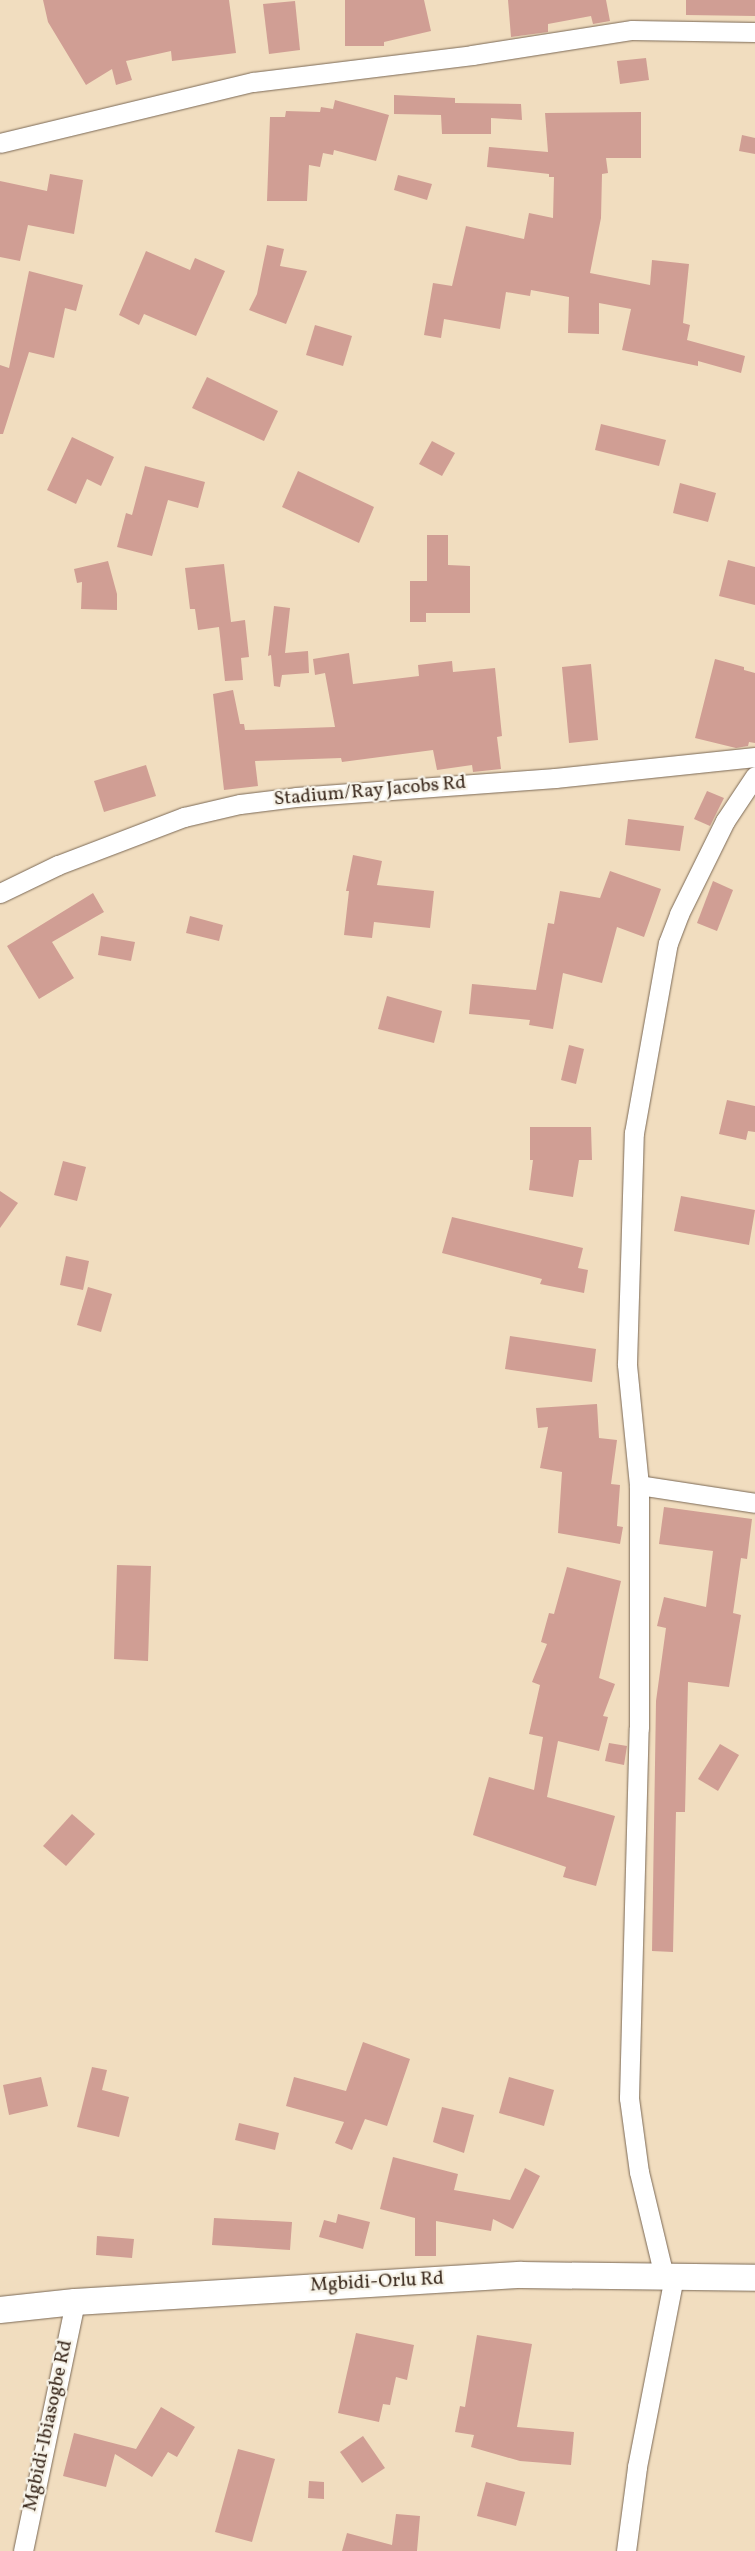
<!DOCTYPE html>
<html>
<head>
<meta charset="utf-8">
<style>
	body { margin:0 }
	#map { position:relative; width:755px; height:2551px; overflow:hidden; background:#f1ddbf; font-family:Vollkorn,serif }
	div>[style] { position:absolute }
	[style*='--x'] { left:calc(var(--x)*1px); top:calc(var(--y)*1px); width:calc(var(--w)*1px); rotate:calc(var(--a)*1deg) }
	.building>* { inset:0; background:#d09e94 }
	.roads { filter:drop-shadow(0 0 1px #7b6956) drop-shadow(0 0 1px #7b6956) }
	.street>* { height:19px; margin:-9.5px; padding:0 9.5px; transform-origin:9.5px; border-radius:9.5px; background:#fff }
	.secondary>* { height:26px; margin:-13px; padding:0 13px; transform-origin:13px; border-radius:13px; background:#fff }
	span { translate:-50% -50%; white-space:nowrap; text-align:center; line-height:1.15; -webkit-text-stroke:4.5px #f7f3e8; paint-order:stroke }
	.street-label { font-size:19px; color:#3b2a1e }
</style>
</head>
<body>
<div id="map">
	<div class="building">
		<div style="clip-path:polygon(43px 0,229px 0,236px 53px,172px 61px,171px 51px,126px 61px,132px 80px,116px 85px,112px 69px,86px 85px,48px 22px)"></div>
		<div style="clip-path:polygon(345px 0,424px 0,431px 31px,384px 42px,384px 46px,345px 46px)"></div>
		<div style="clip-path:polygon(508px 0,606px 0,610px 21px,593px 24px,591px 16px,548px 24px,548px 32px,511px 37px)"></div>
		<div style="clip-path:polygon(686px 0,755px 0,755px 16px,686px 15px)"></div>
		<div style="clip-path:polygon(295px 1px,300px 50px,269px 54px,263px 4px)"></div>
		<div style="clip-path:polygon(646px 58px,649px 80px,620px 84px,617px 61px)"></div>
		<div style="clip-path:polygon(394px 95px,455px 98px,455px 103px,521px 104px,522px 120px,491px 118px,491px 134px,442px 134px,441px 115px,394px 114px)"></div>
		<div style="clip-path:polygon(335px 100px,389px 115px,376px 161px,334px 150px,333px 155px,323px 153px,320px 167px,309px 165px,307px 201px,267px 201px,270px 117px,285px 117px,286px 111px,320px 112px,321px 107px,333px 109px)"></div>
		<div style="clip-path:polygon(641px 112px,641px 158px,606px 158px,608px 173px,602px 174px,601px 218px,590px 273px,650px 285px,652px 260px,689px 264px,683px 323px,690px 325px,687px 340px,745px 356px,741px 373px,698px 361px,698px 366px,622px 350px,631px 309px,599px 303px,599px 334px,568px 333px,569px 297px,531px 290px,530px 296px,506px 292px,500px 329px,444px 319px,441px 338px,424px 335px,433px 283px,452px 286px,466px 226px,524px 239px,529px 213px,553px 218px,554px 177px,549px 177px,549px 174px,487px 167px,489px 147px,548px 152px,545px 113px)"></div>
		<div style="clip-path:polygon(742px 135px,755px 138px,755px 154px,739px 151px)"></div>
		<div style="clip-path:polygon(50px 174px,83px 180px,74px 234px,28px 225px,20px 261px,0 257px,0 181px,47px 191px)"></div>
		<div style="clip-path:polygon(398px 175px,432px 184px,427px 200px,394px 190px)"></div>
		<div style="clip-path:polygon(267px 245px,284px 249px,280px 266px,307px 271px,286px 324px,249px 310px,257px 294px)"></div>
		<div style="clip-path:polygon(146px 251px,190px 270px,195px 258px,225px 271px,196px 336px,144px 314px,139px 325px,119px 315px)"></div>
		<div style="clip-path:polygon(29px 271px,83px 285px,76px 311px,65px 308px,54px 358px,29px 352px,3px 434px,0 434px,0 365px,9px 368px)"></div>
		<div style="clip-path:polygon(315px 325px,352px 336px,343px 366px,306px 355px)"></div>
		<div style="clip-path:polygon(207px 377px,278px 411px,264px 441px,192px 408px)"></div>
		<div style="clip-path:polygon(601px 424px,666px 440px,659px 466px,595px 450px)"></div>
		<div style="clip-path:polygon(72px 437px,114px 457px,101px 486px,87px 479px,76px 504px,47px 490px)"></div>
		<div style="clip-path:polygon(432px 441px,455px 453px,442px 476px,419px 464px)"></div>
		<div style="clip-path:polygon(145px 466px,205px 482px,198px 508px,168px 500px,152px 556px,117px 547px,126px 513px,132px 515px)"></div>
		<div style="clip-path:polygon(298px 471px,374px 507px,359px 543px,282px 507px)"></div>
		<div style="clip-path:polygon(680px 483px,716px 493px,708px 522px,673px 513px)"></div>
		<div style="clip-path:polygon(427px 535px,448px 535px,448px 565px,470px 566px,470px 613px,426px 613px,426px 622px,410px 622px,410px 581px,427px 581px)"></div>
		<div style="clip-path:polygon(728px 560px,755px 567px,755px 605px,719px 596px)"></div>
		<div style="clip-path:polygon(108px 561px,117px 594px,117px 610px,81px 609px,82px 582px,77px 583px,74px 569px)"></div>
		<div style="clip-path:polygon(224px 564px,231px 622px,245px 620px,249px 657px,241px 658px,243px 680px,225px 681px,219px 627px,198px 630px,195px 609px,190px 609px,185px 568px)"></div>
		<div style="clip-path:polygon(274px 606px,290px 608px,285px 653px,308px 651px,309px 673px,282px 675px,280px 687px,274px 686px,271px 655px,268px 656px)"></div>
		<div style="clip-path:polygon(349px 653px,353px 684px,419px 676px,418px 665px,452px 661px,453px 672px,495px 668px,502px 736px,497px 737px,501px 769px,473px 772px,472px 765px,437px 770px,433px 750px,342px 762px,341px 758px,255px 761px,258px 786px,224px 790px,213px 694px,233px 690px,240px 724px,244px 724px,245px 730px,335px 727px,325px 673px,315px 675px,313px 659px)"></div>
		<div style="clip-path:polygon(715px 659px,744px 667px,744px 670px,755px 673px,755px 743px,749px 742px,748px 746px,736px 748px,695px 738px)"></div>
		<div style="clip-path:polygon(591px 664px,598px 740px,569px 743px,562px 667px)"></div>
		<div style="clip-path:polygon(146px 765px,156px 796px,104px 812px,94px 781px)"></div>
		<div style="clip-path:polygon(707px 791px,724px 798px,710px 826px,694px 819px)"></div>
		<div style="clip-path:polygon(628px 819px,684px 826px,680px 851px,625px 845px)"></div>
		<div style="clip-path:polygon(353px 855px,382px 861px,377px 885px,434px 891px,430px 928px,374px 922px,372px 938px,344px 935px,349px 891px,346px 891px)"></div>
		<div style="clip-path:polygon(610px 871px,661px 889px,644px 937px,617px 927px,602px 983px,563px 973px,553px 1029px,529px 1025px,530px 1020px,469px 1014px,472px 984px,536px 990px,548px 923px,554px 924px,560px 891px,600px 898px)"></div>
		<div style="clip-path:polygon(713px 881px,733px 890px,717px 931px,697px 923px)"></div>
		<div style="clip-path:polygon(93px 893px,104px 912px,52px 942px,74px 978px,39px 999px,7px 946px)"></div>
		<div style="clip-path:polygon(190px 916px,223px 925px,219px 941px,186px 933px)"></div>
		<div style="clip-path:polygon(101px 936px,135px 942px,131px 961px,98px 955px)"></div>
		<div style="clip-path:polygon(387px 996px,442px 1011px,434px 1043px,378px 1029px)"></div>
		<div style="clip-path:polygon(569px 1045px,584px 1049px,576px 1084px,561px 1080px)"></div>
		<div style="clip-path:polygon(727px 1100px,755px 1106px,755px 1132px,748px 1131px,746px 1140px,719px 1134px)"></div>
		<div style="clip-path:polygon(530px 1127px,591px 1127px,592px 1160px,579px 1160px,573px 1197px,529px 1190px,533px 1160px,530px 1160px)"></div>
		<div style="clip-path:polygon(63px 1161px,86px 1167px,77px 1201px,54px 1195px)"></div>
		<div style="clip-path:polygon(0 1191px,18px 1203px,0 1228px)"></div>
		<div style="clip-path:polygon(681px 1196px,755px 1210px,749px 1245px,674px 1231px)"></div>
		<div style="clip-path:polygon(452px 1217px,583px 1248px,578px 1268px,588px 1270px,584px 1293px,540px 1284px,542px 1279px,442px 1253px)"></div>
		<div style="clip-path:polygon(66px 1256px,89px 1261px,83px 1290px,60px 1285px)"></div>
		<div style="clip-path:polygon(88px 1287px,112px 1294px,101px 1332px,77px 1325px)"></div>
		<div style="clip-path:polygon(510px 1336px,596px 1349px,592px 1382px,505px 1369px)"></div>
		<div style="clip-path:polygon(597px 1404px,599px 1438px,617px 1440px,611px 1484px,620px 1485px,617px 1526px,623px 1527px,620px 1544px,558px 1533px,562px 1472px,540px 1468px,548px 1427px,538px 1428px,536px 1408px)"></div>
		<div style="clip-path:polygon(664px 1507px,752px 1519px,747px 1559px,741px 1558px,733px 1613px,741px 1615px,729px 1687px,688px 1682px,685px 1812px,676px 1812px,673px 1952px,652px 1951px,656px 1701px,666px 1628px,657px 1626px,664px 1597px,706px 1607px,713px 1551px,659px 1544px)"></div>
		<div style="clip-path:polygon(117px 1565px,151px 1566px,148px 1661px,114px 1659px)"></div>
		<div style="clip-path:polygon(567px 1567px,621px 1581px,599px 1678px,615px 1684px,603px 1716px,608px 1717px,599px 1751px,558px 1741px,547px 1797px,615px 1816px,596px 1886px,563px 1877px,566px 1867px,473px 1835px,489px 1777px,534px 1790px,543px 1737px,529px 1734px,540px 1685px,532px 1682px,547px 1644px,541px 1642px,549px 1613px,554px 1614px)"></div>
		<div style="clip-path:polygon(609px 1743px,627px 1746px,624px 1765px,605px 1761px)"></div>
		<div style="clip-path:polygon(720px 1744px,739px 1755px,718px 1791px,698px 1779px)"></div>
		<div style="clip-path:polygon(72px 1814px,95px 1834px,66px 1866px,43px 1846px)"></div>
		<div style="clip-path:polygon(363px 2042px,410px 2059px,387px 2126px,365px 2119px,352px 2150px,335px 2143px,344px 2122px,286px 2106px,294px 2077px,346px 2091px)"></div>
		<div style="clip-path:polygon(92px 2067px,107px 2070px,102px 2090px,129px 2097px,119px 2137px,77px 2127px)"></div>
		<div style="clip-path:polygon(41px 2077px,48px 2106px,9px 2115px,3px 2085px)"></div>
		<div style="clip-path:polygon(509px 2077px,554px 2090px,544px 2126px,499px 2113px)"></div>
		<div style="clip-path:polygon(442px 2107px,474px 2115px,464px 2153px,433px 2142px)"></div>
		<div style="clip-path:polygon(239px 2123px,279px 2133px,275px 2150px,235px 2140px)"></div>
		<div style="clip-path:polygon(393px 2157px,458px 2174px,454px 2190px,510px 2200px,525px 2168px,540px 2176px,513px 2229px,493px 2219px,491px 2231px,436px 2221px,436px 2256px,415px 2256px,415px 2218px,380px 2209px)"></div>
		<div style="clip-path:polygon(338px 2214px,370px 2222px,363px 2249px,319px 2237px,324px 2220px,336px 2223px)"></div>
		<div style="clip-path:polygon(214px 2218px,292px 2222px,290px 2250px,212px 2245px)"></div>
		<div style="clip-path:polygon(97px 2236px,134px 2239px,132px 2258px,96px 2255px)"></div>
		<div style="clip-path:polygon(356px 2333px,414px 2345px,407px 2380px,396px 2377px,390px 2405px,383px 2404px,379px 2422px,338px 2413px)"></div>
		<div style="clip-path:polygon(477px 2335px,532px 2344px,517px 2427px,574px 2432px,571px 2465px,520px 2461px,471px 2447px,474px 2435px,455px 2432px,460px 2406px,465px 2407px)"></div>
		<div style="clip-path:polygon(161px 2407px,195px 2427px,177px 2457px,168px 2452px,152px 2477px,115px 2454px,106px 2487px,63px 2476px,74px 2433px,136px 2449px)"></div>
		<div style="clip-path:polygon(363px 2436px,385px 2468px,362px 2483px,340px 2452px)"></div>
		<div style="clip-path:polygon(238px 2449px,275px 2459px,252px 2542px,215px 2532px)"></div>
		<div style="clip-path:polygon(309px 2481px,324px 2482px,324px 2499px,308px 2498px)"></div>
		<div style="clip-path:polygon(486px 2482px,525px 2492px,516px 2526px,477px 2516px)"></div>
		<div style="clip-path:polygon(396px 2514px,420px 2516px,417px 2551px,342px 2551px,347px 2533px,392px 2545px)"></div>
	</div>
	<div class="roads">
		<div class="street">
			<div style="--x:0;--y:143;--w:260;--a:-13.6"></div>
			<div style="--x:253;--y:82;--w:221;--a:-7"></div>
			<div style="--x:472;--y:55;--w:162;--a:-8.9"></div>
			<div style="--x:632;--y:30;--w:123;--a:0.9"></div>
			<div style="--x:0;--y:893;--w:64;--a:-25.8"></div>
			<div style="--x:58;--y:865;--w:135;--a:-20.9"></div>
			<div style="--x:184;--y:817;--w:57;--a:-13.1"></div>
			<div style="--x:240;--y:804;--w:56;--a:-7.1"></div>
			<div style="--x:296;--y:797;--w:260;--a:-4.2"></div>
			<div style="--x:555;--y:778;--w:201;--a:-6"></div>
			<div style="--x:639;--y:1485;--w:117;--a:8.8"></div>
			<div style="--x:664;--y:2276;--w:107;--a:-103.5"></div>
			<div style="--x:639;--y:2172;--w:75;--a:-97.7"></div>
			<div style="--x:629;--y:2098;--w:370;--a:-88.5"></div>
			<div style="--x:639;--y:1728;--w:243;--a:-90"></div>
			<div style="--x:639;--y:1485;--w:122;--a:-95.7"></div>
			<div style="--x:627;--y:1364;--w:231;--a:-88.3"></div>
			<div style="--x:634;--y:1133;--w:193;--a:-79.9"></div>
			<div style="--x:668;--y:943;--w:31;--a:-69"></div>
			<div style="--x:679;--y:914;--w:104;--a:-63.7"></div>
			<div style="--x:725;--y:821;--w:54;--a:-56.3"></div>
			<div style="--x:23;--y:2551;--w:254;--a:-78.2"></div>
			<div style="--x:626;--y:2551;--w:85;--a:-82.5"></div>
			<div style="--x:637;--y:2467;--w:195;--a:-79"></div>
		</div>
		<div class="secondary">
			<div style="--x:0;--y:2310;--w:75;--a:-6.1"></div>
			<div style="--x:75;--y:2302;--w:447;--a:-3.5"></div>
			<div style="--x:521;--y:2275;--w:234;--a:0.7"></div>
		</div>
	</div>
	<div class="street-label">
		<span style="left:370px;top:792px;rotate:-5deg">Stadium/Ray Jacobs Rd</span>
		<span style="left:377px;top:2283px;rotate:-3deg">Mgbidi-Orlu Rd</span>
		<span style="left:49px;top:2426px;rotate:-78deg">Mgbidi-Ibiasogbe Rd</span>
	</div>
</div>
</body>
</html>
